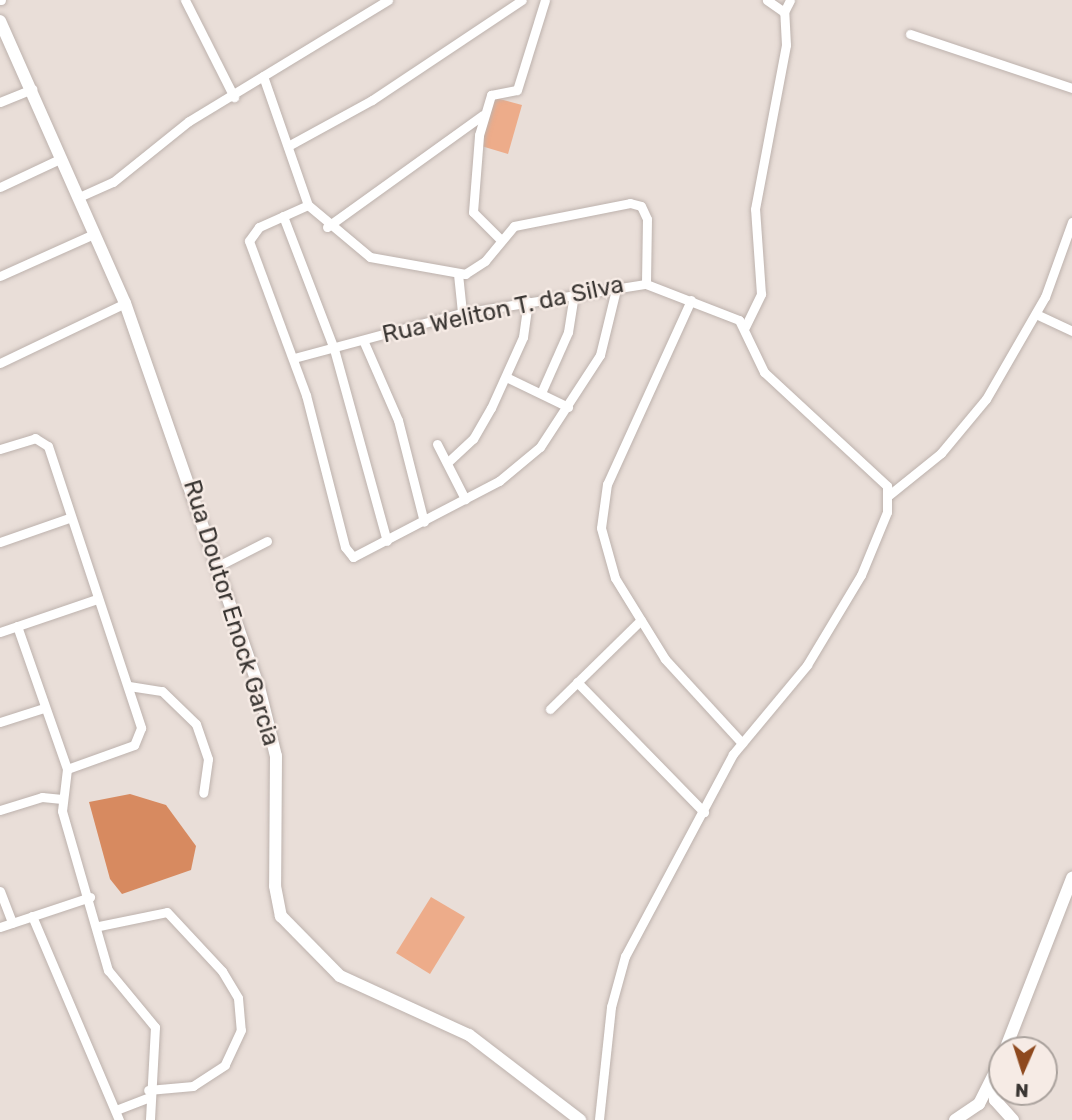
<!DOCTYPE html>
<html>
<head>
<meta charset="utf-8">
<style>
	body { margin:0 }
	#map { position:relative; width:1072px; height:1120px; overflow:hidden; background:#e9ded8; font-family:Rubik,sans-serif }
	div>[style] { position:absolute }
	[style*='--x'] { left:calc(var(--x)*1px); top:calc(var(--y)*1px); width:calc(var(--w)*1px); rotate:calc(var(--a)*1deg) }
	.green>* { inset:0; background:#edac8a }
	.water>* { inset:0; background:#d78a60 }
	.roads { filter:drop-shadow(0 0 2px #bdb2ad) drop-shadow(0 0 2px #bdb2ad) }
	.street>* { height:9px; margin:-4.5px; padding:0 4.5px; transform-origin:4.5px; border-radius:4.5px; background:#fff }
	.secondary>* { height:12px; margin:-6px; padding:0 6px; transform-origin:6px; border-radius:6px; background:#fff }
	span { translate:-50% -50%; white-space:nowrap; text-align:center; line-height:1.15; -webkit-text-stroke:5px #f6ebe5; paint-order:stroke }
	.street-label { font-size:24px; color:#393532 }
	.north { position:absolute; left:988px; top:1036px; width:70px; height:70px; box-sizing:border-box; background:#f6ebe5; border:2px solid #aaa29d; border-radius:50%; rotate:183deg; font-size:19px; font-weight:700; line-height:28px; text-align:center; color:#393532 }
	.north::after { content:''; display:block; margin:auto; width:24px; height:32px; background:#8e491e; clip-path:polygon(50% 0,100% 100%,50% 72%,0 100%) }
</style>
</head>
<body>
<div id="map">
	<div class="green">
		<div style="clip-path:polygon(492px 97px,522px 105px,508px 154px,478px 145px)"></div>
		<div style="clip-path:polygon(431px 897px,465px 917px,430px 974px,396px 953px)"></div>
	</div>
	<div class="water">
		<div style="clip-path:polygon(130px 794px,166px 805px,196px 846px,191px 870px,122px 894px,110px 879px,89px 802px)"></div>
	</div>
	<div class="roads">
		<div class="street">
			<div style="--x:0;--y:0;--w:1;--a:0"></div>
			<div style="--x:185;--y:0;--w:109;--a:63.2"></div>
			<div style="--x:784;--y:12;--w:13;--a:-63"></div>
			<div style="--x:910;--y:34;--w:171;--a:18.4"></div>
			<div style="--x:263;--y:76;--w:137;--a:70.8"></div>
			<div style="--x:308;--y:205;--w:81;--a:40"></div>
			<div style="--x:370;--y:257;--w:97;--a:10.1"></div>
			<div style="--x:465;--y:274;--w:24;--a:-33"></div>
			<div style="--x:485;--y:261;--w:45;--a:-50.4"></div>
			<div style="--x:514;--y:226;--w:118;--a:-11.2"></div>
			<div style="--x:630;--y:203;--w:11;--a:15"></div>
			<div style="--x:641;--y:206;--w:14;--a:65"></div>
			<div style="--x:647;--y:219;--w:65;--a:90.9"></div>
			<div style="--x:0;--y:102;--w:35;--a:-22"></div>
			<div style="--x:288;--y:146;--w:96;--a:-28.7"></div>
			<div style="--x:372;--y:100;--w:180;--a:-33.7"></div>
			<div style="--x:0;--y:187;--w:68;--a:-25.1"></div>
			<div style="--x:79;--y:197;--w:37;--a:-24"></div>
			<div style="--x:113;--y:182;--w:97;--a:-38.8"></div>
			<div style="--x:189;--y:121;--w:233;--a:-31.3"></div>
			<div style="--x:308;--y:205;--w:54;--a:155.8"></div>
			<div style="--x:259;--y:227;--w:17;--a:126"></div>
			<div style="--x:249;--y:241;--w:164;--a:69.7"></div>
			<div style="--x:306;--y:395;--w:157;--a:75.6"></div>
			<div style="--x:345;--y:547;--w:13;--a:51"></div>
			<div style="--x:353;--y:557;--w:165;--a:-27.5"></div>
			<div style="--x:499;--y:481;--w:53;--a:-39.7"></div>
			<div style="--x:540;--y:447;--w:110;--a:-56.9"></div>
			<div style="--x:600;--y:355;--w:72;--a:-76.3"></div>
			<div style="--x:283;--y:216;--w:142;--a:69"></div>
			<div style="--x:334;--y:349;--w:199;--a:74.6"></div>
			<div style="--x:327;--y:227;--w:192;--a:-35.7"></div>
			<div style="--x:500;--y:239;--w:38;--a:-135"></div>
			<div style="--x:473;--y:212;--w:77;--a:-85.5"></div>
			<div style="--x:479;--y:135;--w:42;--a:-73.3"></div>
			<div style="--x:491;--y:95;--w:26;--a:-11"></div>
			<div style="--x:517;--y:90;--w:94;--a:-72.7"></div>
			<div style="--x:458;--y:274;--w:39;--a:84"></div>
			<div style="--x:0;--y:276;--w:103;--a:-24.1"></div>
			<div style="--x:691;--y:300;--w:202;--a:114.5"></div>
			<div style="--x:607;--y:484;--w:44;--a:97.8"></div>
			<div style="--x:601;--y:528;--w:52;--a:74.4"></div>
			<div style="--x:615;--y:578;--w:95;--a:58.3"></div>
			<div style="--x:665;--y:659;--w:114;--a:47.5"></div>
			<div style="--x:1036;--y:314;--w:40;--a:25"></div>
			<div style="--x:745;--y:327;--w:37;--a:-64"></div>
			<div style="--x:761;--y:294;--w:85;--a:-94"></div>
			<div style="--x:755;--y:209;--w:167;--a:-79.3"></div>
			<div style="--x:786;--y:45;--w:33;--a:-93"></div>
			<div style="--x:784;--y:12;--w:21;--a:-145"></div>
			<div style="--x:363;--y:340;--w:87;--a:66.4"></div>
			<div style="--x:398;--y:420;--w:105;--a:75.7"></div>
			<div style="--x:294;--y:358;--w:174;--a:-15"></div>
			<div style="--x:462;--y:313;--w:186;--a:-9"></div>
			<div style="--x:646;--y:284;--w:100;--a:21.2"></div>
			<div style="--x:739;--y:320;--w:58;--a:64.3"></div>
			<div style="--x:764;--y:372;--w:168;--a:42.8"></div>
			<div style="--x:887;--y:486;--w:26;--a:90"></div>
			<div style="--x:887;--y:512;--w:68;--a:112.4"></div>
			<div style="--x:861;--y:575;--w:105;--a:121"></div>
			<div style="--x:807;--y:665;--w:116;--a:129.7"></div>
			<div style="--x:733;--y:754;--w:229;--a:118.1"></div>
			<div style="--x:625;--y:956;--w:53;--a:105.4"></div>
			<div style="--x:611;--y:1007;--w:114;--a:96.1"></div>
			<div style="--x:0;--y:363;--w:139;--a:-25.6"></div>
			<div style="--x:506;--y:377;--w:69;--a:25.8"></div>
			<div style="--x:541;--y:393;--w:67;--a:-66.1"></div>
			<div style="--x:568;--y:332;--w:39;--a:-81"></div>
			<div style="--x:437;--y:444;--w:62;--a:63"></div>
			<div style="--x:0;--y:449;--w:37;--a:-17"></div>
			<div style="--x:35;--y:438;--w:15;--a:32"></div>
			<div style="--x:48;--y:446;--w:297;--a:71.7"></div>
			<div style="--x:141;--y:728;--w:18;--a:112"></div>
			<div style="--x:134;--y:745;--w:71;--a:160.3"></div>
			<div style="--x:449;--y:461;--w:33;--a:-43"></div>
			<div style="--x:473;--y:439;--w:36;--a:-60"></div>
			<div style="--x:491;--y:408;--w:78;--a:-65.7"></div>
			<div style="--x:523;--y:337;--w:36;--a:-82"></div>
			<div style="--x:889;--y:495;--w:67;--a:-38.9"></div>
			<div style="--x:941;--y:453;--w:70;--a:-50.2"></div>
			<div style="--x:986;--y:399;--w:118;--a:-60"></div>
			<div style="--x:1045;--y:297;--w:80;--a:-70.2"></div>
			<div style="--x:0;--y:542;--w:73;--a:-19.2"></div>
			<div style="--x:218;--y:566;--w:55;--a:-27"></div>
			<div style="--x:17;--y:626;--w:151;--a:70.7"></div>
			<div style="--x:67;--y:769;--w:42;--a:96.8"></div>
			<div style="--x:62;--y:811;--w:166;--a:73.9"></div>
			<div style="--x:108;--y:970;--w:74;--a:50.5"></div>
			<div style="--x:155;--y:1027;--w:93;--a:93.1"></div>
			<div style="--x:0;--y:632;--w:102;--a:-18.8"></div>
			<div style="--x:577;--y:682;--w:182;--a:45.7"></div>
			<div style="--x:129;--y:686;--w:33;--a:9"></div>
			<div style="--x:162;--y:691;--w:47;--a:44.1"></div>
			<div style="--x:196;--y:724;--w:37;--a:71"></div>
			<div style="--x:208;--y:759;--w:34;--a:98"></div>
			<div style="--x:550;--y:709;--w:127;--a:-44.4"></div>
			<div style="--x:0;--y:722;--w:46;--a:-17.7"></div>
			<div style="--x:0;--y:810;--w:44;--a:-17.2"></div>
			<div style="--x:42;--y:797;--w:20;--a:6"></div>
			<div style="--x:0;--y:891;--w:34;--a:69"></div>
			<div style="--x:32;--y:916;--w:222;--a:66.9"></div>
			<div style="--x:99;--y:926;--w:69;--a:-11.6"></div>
			<div style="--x:167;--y:912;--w:81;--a:47"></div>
			<div style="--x:222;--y:971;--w:31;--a:59"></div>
			<div style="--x:238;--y:998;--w:32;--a:85"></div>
			<div style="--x:241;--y:1030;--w:38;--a:115"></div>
			<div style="--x:225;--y:1065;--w:38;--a:147"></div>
			<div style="--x:193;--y:1086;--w:45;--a:174.9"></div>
			<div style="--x:0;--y:927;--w:95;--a:-18.4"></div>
			<div style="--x:116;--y:1110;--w:34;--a:-21"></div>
		</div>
		<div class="secondary">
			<div style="--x:0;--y:21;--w:308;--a:66.1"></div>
			<div style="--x:125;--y:303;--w:407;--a:70.8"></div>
			<div style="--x:259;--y:687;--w:71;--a:76.2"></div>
			<div style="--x:276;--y:756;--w:130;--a:90.4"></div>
			<div style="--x:275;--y:886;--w:31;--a:79"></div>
			<div style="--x:281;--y:916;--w:84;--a:45.5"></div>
			<div style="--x:340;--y:976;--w:142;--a:24.6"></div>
			<div style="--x:469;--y:1035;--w:140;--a:37.4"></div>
			<div style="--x:1005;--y:1050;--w:185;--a:-68.7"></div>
			<div style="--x:996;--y:1079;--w:21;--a:93"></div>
			<div style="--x:995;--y:1100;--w:27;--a:48"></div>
			<div style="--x:955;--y:1120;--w:29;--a:-34"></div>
			<div style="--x:979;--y:1104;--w:51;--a:-63.4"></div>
		</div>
	</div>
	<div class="street-label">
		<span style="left:503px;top:310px;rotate:-12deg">Rua Weliton T. da Silva</span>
		<span style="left:231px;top:613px;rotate:73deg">Rua Doutor Enock Garcia</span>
	</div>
	<div class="north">N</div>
</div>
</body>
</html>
